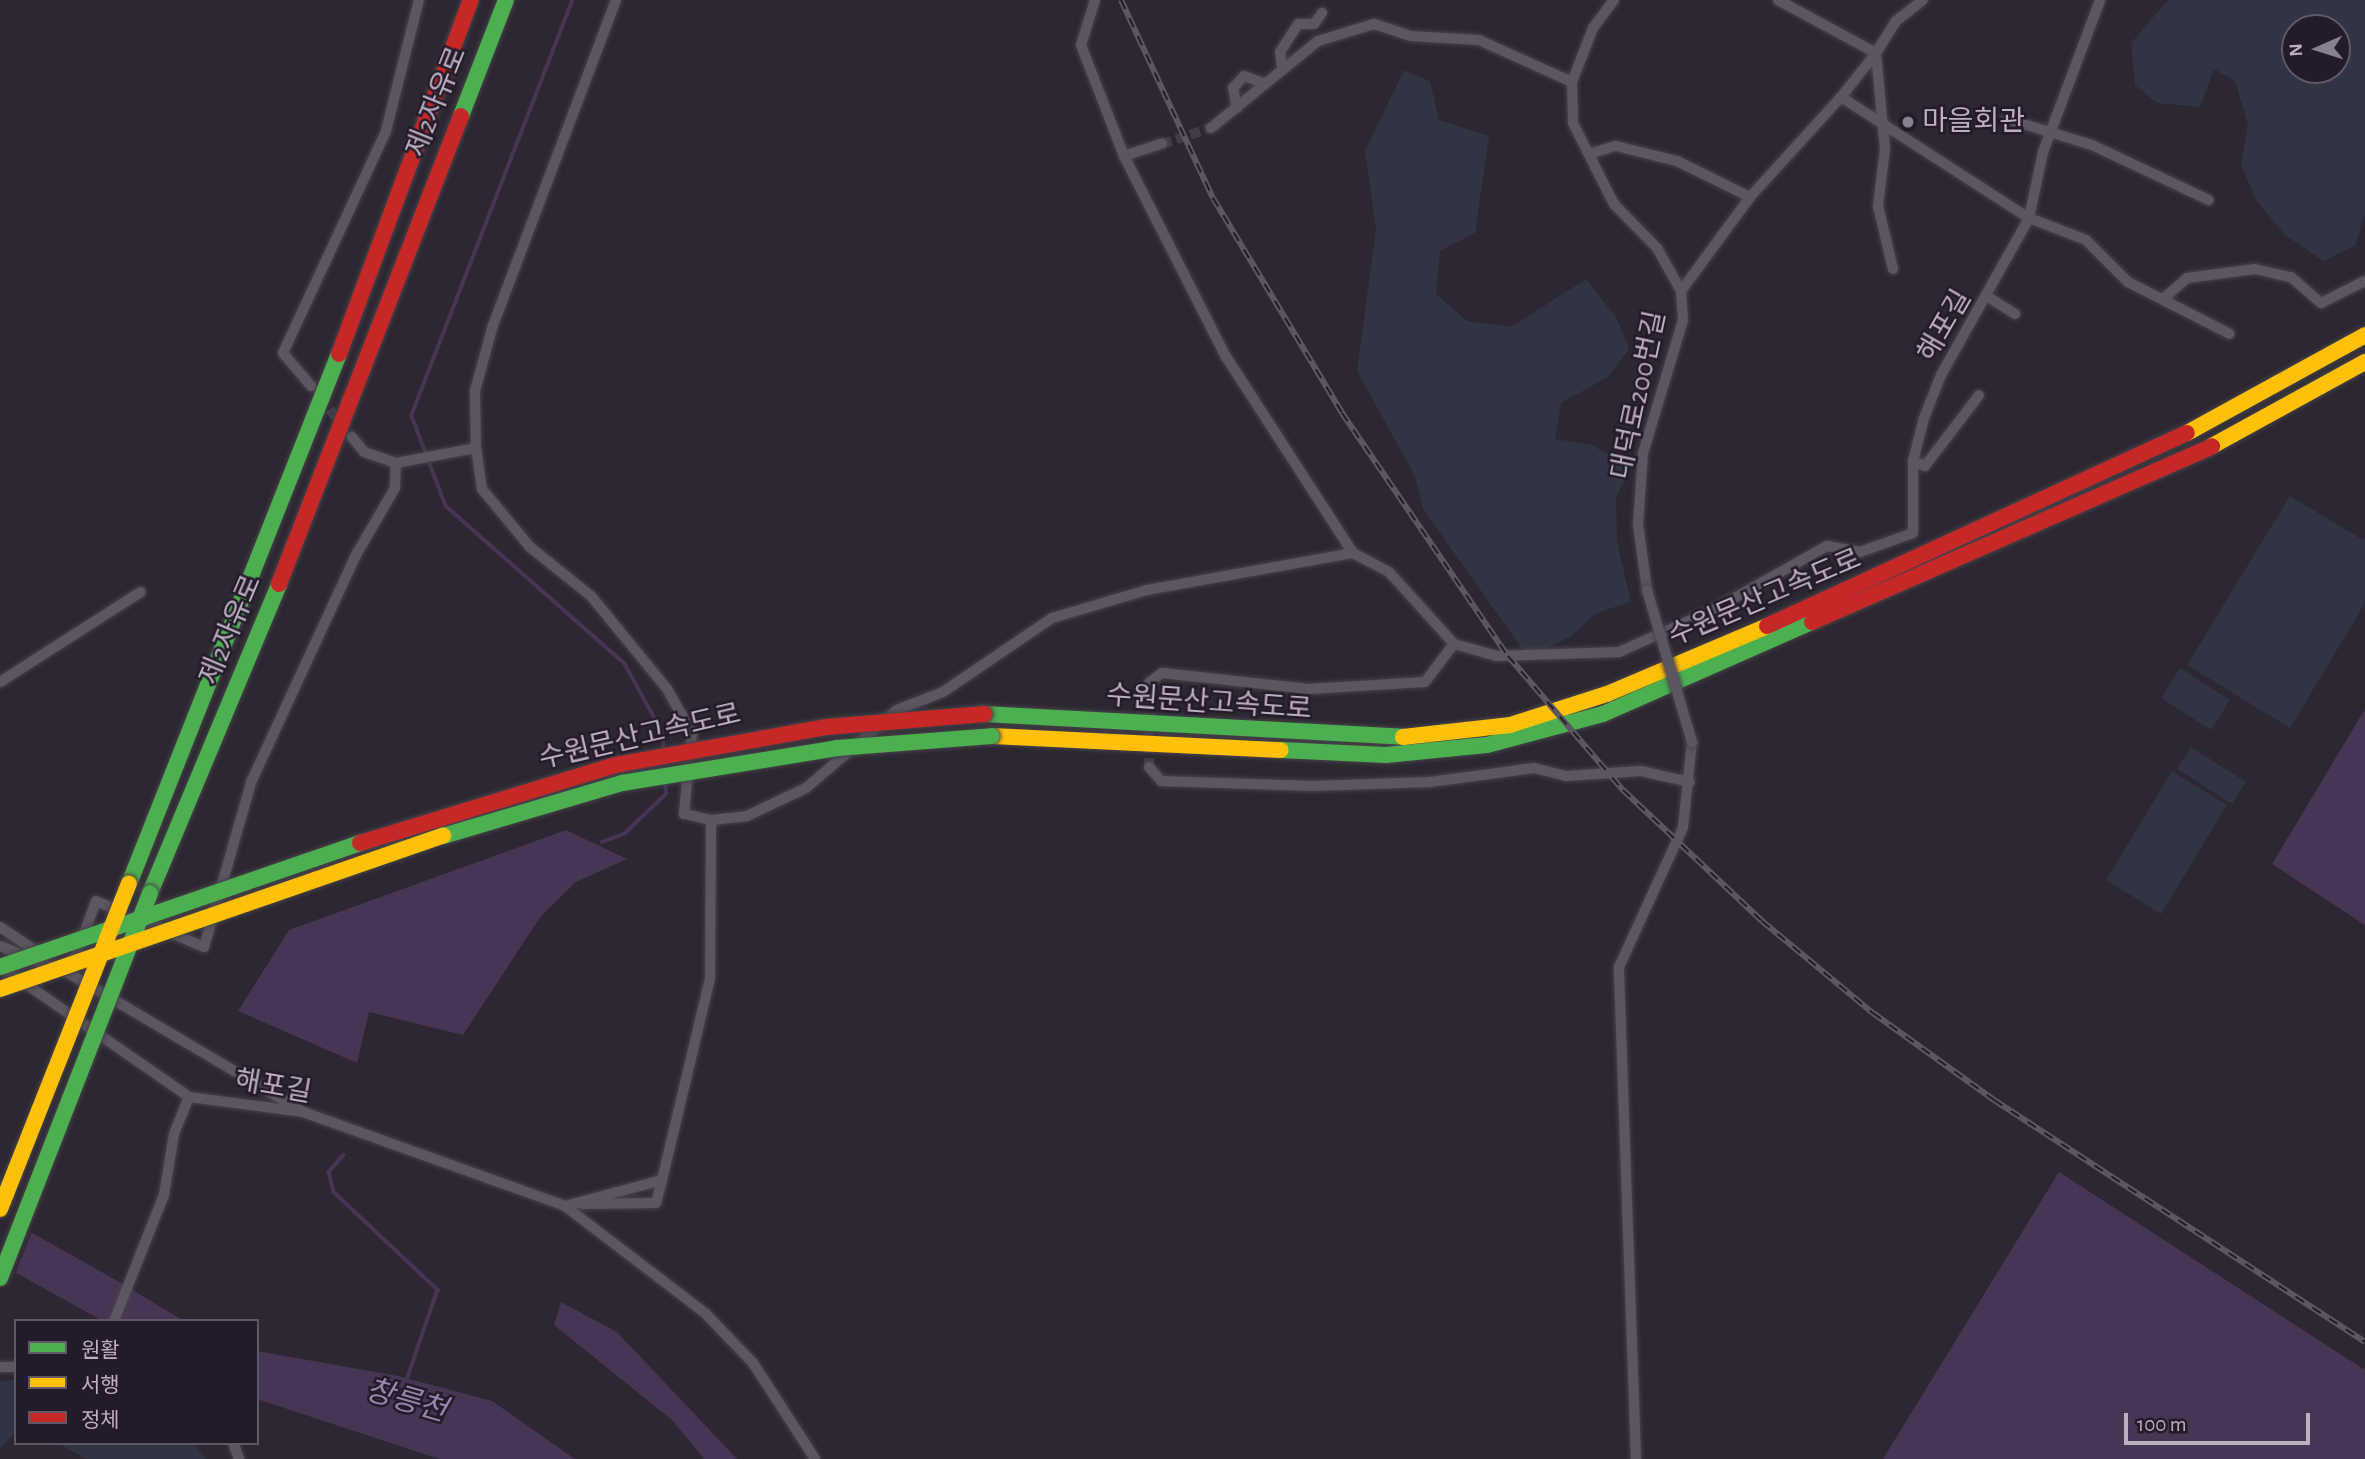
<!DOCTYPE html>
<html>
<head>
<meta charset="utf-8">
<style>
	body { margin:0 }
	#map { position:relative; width:2365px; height:1459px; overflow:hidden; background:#2c2730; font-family:"Alegreya Sans","Noto Sans KR",sans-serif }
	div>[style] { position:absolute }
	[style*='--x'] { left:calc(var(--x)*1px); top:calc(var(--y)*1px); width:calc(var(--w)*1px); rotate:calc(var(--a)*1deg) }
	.green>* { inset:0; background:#313543 }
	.water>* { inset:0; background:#463653 }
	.pier>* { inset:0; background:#2c2730 }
	.stream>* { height:3.5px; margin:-1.75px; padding:0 1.75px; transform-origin:1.75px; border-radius:1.75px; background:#463653 }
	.street-tunnel>* { height:10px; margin-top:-5px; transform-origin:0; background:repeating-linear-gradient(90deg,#413c46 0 10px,transparent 0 15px) }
	.roads { filter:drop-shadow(0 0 2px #464249) drop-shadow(0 0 2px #464249) }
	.street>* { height:10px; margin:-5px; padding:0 5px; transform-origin:5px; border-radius:5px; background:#5b565f }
	.fast>* { height:16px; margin:-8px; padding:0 8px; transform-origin:8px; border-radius:8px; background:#4caf50 }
	.slow>* { height:16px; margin:-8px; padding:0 8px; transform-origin:8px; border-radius:8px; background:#ffc107 }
	.jam>* { height:16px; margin:-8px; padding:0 8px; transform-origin:8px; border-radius:8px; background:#c62828 }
	.rail>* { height:6px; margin-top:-3px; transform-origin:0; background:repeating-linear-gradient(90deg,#241b2a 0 10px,#5c575f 0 20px); box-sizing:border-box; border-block:2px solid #5c575f }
	.bridges { filter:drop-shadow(0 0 2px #464249) drop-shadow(0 0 2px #464249) }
	.street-bridge>* { height:10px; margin:-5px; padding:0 5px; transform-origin:5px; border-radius:5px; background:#5b565f }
	.fast-bridge>* { height:16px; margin:-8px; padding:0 8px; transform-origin:8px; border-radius:8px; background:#4caf50 }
	.slow-bridge>* { height:16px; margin:-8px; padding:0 8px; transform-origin:8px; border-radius:8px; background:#ffc107 }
	.jam-bridge>* { height:16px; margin:-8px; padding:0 8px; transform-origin:8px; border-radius:8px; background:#c62828 }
	.dots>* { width:19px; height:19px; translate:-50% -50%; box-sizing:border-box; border:4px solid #241b2a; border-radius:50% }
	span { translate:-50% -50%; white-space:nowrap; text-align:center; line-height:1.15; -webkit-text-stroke:5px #241b2a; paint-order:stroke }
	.street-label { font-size:28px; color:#bbb0c2 }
	.poi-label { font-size:28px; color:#bbb0c2 }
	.left { translate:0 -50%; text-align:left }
	.water-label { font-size:30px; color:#9984ac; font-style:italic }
	.legend { position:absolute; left:14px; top:1319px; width:245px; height:126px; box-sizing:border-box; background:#241b2a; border:2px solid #605767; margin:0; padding:9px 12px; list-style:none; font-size:21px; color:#bbb0c2 }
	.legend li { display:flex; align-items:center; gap:14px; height:35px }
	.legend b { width:35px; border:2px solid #605767 }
	.north { position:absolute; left:2281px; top:14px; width:70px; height:70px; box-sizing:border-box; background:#241b2a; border:2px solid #605767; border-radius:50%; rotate:267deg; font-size:19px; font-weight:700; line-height:28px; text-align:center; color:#bbb0c2 }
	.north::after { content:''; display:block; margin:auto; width:24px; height:32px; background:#89808f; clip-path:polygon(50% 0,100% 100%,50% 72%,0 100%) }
	.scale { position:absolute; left:2124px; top:1413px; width:186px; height:32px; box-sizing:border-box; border:4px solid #bbb0c2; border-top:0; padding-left:9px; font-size:21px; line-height:24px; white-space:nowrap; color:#bbb0c2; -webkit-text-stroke:5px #241b2a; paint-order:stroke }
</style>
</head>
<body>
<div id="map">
	<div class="green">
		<div style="clip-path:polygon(evenodd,2168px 0,2365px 0,2365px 213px,2355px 246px,2323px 261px,2284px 234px,2256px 200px,2241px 164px,2248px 125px,2235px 81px,2214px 69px,2200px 107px,2157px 103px,2135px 85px,2131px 43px,2168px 0,2295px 28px,2337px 28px,2337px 70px,2295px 70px,2295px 28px)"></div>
		<div style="clip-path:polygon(1404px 70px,1430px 81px,1439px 120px,1489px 136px,1475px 233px,1440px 251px,1436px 294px,1467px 321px,1511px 327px,1586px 279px,1616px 317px,1629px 349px,1608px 377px,1561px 403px,1555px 439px,1592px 445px,1631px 468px,1616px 497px,1617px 542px,1631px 602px,1596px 613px,1570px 637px,1528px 657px,1423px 509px,1415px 476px,1357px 371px,1376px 229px,1365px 151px)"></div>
		<div style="clip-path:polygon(2290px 496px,2365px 541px,2365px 603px,2290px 728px,2187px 665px)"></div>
		<div style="clip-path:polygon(2180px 668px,2230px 700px,2211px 730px,2161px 698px)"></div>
		<div style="clip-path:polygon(2191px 747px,2246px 782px,2232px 804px,2177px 769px)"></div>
		<div style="clip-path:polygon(2172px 771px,2227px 805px,2161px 914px,2106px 880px)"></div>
		<div style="clip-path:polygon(16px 1379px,16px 1431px,0 1449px,0 1382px)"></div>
		<div style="clip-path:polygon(57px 1443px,194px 1443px,206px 1459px,87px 1459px)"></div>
	</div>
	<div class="water">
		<div style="clip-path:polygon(2365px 709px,2365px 925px,2272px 864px)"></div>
		<div style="clip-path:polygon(566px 830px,627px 859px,576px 882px,541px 916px,463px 1035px,369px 1012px,357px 1063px,238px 1011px,289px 930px)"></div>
		<div style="clip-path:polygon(2059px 1172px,2365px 1370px,2365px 1459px,1883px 1459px)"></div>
		<div style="clip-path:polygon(0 1215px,116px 1280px,184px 1321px,103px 1321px,0 1264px)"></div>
		<div style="clip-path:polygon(561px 1302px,617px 1332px,737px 1459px,704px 1459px,672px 1420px,554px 1325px)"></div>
		<div style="clip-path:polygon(257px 1351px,398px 1376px,492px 1401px,575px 1459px,439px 1459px,257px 1399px)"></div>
	</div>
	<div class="pier">
		<div style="clip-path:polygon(0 1211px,33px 1229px,14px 1276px,0 1268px)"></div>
	</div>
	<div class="stream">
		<div style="--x:573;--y:0;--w:446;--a:111.2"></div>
		<div style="--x:412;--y:416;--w:96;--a:69.3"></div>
		<div style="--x:446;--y:506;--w:239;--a:41.4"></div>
		<div style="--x:625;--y:664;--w:79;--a:61.2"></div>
		<div style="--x:663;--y:733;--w:16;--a:86"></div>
		<div style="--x:602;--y:842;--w:23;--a:-20"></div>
		<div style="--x:624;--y:834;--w:58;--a:-43.6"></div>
		<div style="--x:666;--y:794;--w:13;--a:-94"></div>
		<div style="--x:344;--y:1155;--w:23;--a:131"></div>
		<div style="--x:329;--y:1172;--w:21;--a:76"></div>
		<div style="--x:334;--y:1192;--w:143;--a:43.3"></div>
		<div style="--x:438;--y:1290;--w:95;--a:109"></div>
	</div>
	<div class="street-tunnel">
		<div style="--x:1162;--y:144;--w:52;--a:-18.1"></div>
		<div style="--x:320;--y:398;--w:50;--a:50.6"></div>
		<div style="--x:1149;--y:683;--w:84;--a:90"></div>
	</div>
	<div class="roads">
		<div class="street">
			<div style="--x:616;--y:0;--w:347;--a:110.7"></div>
			<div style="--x:493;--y:325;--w:68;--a:105.3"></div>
			<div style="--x:475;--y:391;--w:57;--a:89"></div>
			<div style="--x:476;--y:448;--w:41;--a:81.7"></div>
			<div style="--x:482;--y:489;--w:75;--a:50.4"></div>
			<div style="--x:530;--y:547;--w:78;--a:38.8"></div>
			<div style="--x:591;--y:596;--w:120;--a:50.7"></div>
			<div style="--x:667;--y:689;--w:51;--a:60.4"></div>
			<div style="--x:692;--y:733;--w:20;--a:96"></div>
			<div style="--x:1614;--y:0;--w:35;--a:127"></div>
			<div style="--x:1593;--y:28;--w:58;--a:111.3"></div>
			<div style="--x:1572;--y:82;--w:41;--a:88.6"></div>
			<div style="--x:1573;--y:123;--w:91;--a:63.2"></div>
			<div style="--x:1614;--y:204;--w:62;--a:45.7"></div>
			<div style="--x:1657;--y:248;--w:49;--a:60.8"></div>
			<div style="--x:1681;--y:291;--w:29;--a:86"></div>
			<div style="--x:1683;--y:320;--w:139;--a:106.7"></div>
			<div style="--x:1643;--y:453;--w:71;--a:94"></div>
			<div style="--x:1638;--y:524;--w:67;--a:82.2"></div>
			<div style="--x:1778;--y:0;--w:111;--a:28.4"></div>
			<div style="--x:1876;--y:53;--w:56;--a:128.5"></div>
			<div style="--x:1282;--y:66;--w:14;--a:-98"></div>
			<div style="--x:1280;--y:52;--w:33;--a:-57"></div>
			<div style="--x:1298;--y:24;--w:16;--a:0"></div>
			<div style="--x:1314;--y:24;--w:14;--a:-54"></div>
			<div style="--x:1237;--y:108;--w:20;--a:-101"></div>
			<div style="--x:1233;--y:88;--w:16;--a:-47"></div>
			<div style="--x:1244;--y:76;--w:20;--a:20"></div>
			<div style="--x:2007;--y:119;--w:89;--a:17"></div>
			<div style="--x:2092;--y:145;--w:129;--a:25.2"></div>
			<div style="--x:1211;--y:128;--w:138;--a:-39.1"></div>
			<div style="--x:1318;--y:41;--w:59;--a:-16.9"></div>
			<div style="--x:1374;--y:24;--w:38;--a:18"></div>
			<div style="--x:1410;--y:36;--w:69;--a:3.3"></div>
			<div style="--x:1479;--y:40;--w:102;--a:24.3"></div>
			<div style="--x:1589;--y:154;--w:28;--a:-17"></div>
			<div style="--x:1616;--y:146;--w:63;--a:13.8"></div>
			<div style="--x:1677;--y:161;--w:81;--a:26.3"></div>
			<div style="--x:1750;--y:197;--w:135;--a:-47.7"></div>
			<div style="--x:1841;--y:97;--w:224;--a:32.8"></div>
			<div style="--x:2029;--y:218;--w:61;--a:21.1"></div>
			<div style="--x:2086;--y:240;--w:59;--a:45"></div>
			<div style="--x:2128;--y:282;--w:114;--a:27"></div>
			<div style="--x:1124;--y:156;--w:40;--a:-18"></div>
			<div style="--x:1893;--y:269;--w:65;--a:-103.4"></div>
			<div style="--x:1878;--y:206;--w:57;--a:-83"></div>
			<div style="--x:1885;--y:149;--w:96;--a:-95.4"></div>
			<div style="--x:1876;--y:53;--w:38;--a:-58"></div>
			<div style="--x:1896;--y:21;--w:34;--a:-38"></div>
			<div style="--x:1681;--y:291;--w:117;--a:-53.7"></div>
			<div style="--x:1988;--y:297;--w:32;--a:32"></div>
			<div style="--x:2163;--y:299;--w:32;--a:-41"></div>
			<div style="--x:2187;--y:278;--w:69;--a:-7.5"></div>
			<div style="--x:2255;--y:269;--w:37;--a:13"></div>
			<div style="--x:2291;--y:277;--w:40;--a:41"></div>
			<div style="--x:2321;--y:303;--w:49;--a:-26.6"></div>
			<div style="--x:311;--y:386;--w:43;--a:-130.3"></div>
			<div style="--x:283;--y:353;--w:245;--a:-65.1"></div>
			<div style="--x:386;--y:131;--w:135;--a:-75.9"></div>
			<div style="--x:352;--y:437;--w:19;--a:51"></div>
			<div style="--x:364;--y:452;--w:34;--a:19"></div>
			<div style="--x:396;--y:463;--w:81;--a:-10.6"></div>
			<div style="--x:1913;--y:461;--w:13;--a:23"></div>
			<div style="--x:1925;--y:466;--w:89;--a:-52.7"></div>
			<div style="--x:1353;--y:553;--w:41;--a:27.8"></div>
			<div style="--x:1389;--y:572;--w:97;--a:47.9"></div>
			<div style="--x:1454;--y:644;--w:45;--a:15.6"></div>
			<div style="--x:1497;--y:656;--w:122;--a:-1.9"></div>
			<div style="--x:1619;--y:652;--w:103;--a:-24.1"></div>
			<div style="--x:1713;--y:610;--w:131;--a:-29.3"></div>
			<div style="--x:1827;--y:546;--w:34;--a:10"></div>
			<div style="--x:1860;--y:552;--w:56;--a:-19.7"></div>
			<div style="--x:1913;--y:533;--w:72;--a:-90"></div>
			<div style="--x:1913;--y:461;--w:44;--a:-75.7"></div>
			<div style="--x:1924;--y:418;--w:46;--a:-68.4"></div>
			<div style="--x:1941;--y:375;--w:180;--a:-60.7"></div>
			<div style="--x:2029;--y:218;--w:67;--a:-78"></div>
			<div style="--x:2043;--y:152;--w:162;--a:-69.4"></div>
			<div style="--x:0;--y:682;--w:167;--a:-32.6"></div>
			<div style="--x:1149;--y:683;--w:16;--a:-38"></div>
			<div style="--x:1162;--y:673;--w:148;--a:6.2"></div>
			<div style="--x:1309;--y:689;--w:116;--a:-3.5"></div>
			<div style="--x:1425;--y:682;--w:48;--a:-52.7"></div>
			<div style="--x:1149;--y:767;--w:18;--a:49"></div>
			<div style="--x:1161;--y:781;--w:152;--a:1.9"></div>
			<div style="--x:1313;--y:786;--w:117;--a:-2"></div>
			<div style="--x:1430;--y:782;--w:105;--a:-7.7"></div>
			<div style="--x:1534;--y:768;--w:33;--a:14"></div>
			<div style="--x:1566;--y:776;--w:75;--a:-3.8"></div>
			<div style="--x:1641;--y:771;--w:50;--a:12.7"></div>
			<div style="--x:711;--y:820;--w:36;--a:-6"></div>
			<div style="--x:747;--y:816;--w:65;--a:-25.4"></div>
			<div style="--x:806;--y:788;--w:120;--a:-40.6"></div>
			<div style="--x:897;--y:710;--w:49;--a:-21.4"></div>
			<div style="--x:943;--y:692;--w:132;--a:-34.2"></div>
			<div style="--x:1052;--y:618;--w:99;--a:-16.4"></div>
			<div style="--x:1147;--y:590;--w:209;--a:-10.2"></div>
			<div style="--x:1353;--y:553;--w:234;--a:-122.9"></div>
			<div style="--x:1226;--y:357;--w:225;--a:-116.9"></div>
			<div style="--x:1124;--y:156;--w:119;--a:-111.2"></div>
			<div style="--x:1081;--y:45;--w:47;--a:-72.7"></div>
			<div style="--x:139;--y:919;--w:71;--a:23.3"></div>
			<div style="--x:204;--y:947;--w:174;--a:-74"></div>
			<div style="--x:252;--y:780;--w:248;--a:-65.2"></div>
			<div style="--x:356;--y:555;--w:78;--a:-59.8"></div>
			<div style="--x:395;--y:488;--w:25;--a:-88"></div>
			<div style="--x:0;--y:927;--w:47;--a:33.7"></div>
			<div style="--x:0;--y:946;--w:61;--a:22"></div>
			<div style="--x:0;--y:966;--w:230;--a:34.7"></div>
			<div style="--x:189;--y:1097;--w:115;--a:7.5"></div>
			<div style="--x:303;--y:1112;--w:278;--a:19.7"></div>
			<div style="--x:565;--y:1206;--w:176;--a:37.4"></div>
			<div style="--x:705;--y:1313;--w:69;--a:46.2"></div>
			<div style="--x:753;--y:1363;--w:114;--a:57.1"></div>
			<div style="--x:72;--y:966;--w:69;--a:-69.7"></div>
			<div style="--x:96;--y:901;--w:28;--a:23"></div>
			<div style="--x:60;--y:968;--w:279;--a:30.6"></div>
			<div style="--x:582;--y:1204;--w:74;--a:-0.8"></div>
			<div style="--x:656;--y:1203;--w:24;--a:-75"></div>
			<div style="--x:565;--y:1206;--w:100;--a:-15"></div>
			<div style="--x:662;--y:1180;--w:207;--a:-76.6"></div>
			<div style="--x:710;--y:979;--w:159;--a:-89.6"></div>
			<div style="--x:711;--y:820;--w:28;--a:-167"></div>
			<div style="--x:684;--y:814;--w:43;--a:-84.7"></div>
			<div style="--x:114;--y:1321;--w:136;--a:-68.4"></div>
			<div style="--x:164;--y:1195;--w:62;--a:-80.7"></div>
			<div style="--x:174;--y:1134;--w:40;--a:-68"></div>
			<div style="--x:0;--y:1367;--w:16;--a:0"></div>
			<div style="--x:233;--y:1443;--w:17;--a:69"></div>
			<div style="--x:1636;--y:1459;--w:492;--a:-92"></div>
			<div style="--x:1619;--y:967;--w:154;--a:-65.4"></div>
			<div style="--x:1683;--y:827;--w:85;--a:-84"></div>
		</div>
		<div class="fast">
			<div style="--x:461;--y:116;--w:124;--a:-68.8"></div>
			<div style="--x:984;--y:714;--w:420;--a:3.1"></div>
			<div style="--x:1281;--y:750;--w:105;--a:2.7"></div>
			<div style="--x:1386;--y:755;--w:101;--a:-5.7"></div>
			<div style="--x:1487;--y:745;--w:120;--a:-15"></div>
			<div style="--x:1603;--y:714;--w:228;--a:-23.8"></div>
			<div style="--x:129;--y:884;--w:570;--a:-68.39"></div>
			<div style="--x:150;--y:893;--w:335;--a:-67.3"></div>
		</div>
		<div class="slow">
			<div style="--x:2187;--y:433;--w:203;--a:-28.8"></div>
			<div style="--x:2212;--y:446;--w:175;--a:-28.8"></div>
			<div style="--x:992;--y:736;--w:289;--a:2.8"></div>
			<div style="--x:1403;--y:737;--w:108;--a:-6.4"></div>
			<div style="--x:1510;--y:725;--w:102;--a:-17.7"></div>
			<div style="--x:1607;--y:694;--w:174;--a:-23"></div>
		</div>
		<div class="jam">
			<div style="--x:339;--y:354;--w:378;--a:-69.6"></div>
			<div style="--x:279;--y:584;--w:502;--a:-68.75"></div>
			<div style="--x:1812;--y:622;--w:437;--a:-23.7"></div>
			<div style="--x:1767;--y:626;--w:462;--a:-24.7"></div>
		</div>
	</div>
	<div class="rail">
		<div style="--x:1121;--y:0;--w:218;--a:65.1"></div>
		<div style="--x:1213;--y:198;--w:251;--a:59"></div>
		<div style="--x:1342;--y:413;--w:294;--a:55.7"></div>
		<div style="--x:1508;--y:656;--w:177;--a:49.4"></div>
		<div style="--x:1623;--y:790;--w:191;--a:43.3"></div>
		<div style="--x:1762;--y:921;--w:144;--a:39.7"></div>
		<div style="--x:1873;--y:1013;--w:149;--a:35.7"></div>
		<div style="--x:1994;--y:1100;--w:443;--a:33.1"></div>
	</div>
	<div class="bridges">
		<div class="street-bridge">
			<div style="--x:1647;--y:590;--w:159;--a:73.5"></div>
		</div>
		<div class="fast-bridge">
			<div style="--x:443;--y:836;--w:187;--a:-16.5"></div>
			<div style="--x:622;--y:783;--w:218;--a:-9.2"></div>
			<div style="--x:837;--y:748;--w:155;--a:-4.4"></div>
			<div style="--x:0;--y:967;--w:381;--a:-19"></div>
			<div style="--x:0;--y:1278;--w:413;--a:-68.7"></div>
		</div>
		<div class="slow-bridge">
			<div style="--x:0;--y:989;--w:469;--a:-19.1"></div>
			<div style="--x:0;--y:1209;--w:350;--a:-68.4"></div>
		</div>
		<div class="jam-bridge">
			<div style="--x:360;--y:843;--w:267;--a:-17"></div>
			<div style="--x:615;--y:765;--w:214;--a:-10.2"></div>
			<div style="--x:826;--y:727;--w:159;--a:-4.7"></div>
		</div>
	</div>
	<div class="dots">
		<div style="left:1908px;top:122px;background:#89808f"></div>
	</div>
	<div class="street-label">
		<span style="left:437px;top:102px;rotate:-68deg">제2자유로</span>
		<span style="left:1945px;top:326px;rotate:-60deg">해포길</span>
		<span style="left:1639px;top:395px;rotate:-78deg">대덕로200번길</span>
		<span style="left:1765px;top:598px;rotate:-23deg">수원문산고속도로</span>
		<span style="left:231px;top:630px;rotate:-67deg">제2자유로</span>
		<span style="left:1209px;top:703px;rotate:4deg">수원문산고속도로</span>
		<span style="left:640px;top:737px;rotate:-13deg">수원문산고속도로</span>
		<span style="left:273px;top:1087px;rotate:10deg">해포길</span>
	</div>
	<div class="poi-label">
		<span class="left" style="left:1922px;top:122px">마을회관</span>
	</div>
	<div class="water-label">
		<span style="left:406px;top:1401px;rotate:16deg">창릉천</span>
	</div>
	<ul class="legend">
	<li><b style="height:9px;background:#4caf50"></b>원활</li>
	<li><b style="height:9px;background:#ffc107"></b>서행</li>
	<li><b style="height:9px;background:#c62828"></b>정체</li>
	</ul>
	<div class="north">N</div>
	<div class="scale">100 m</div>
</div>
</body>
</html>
